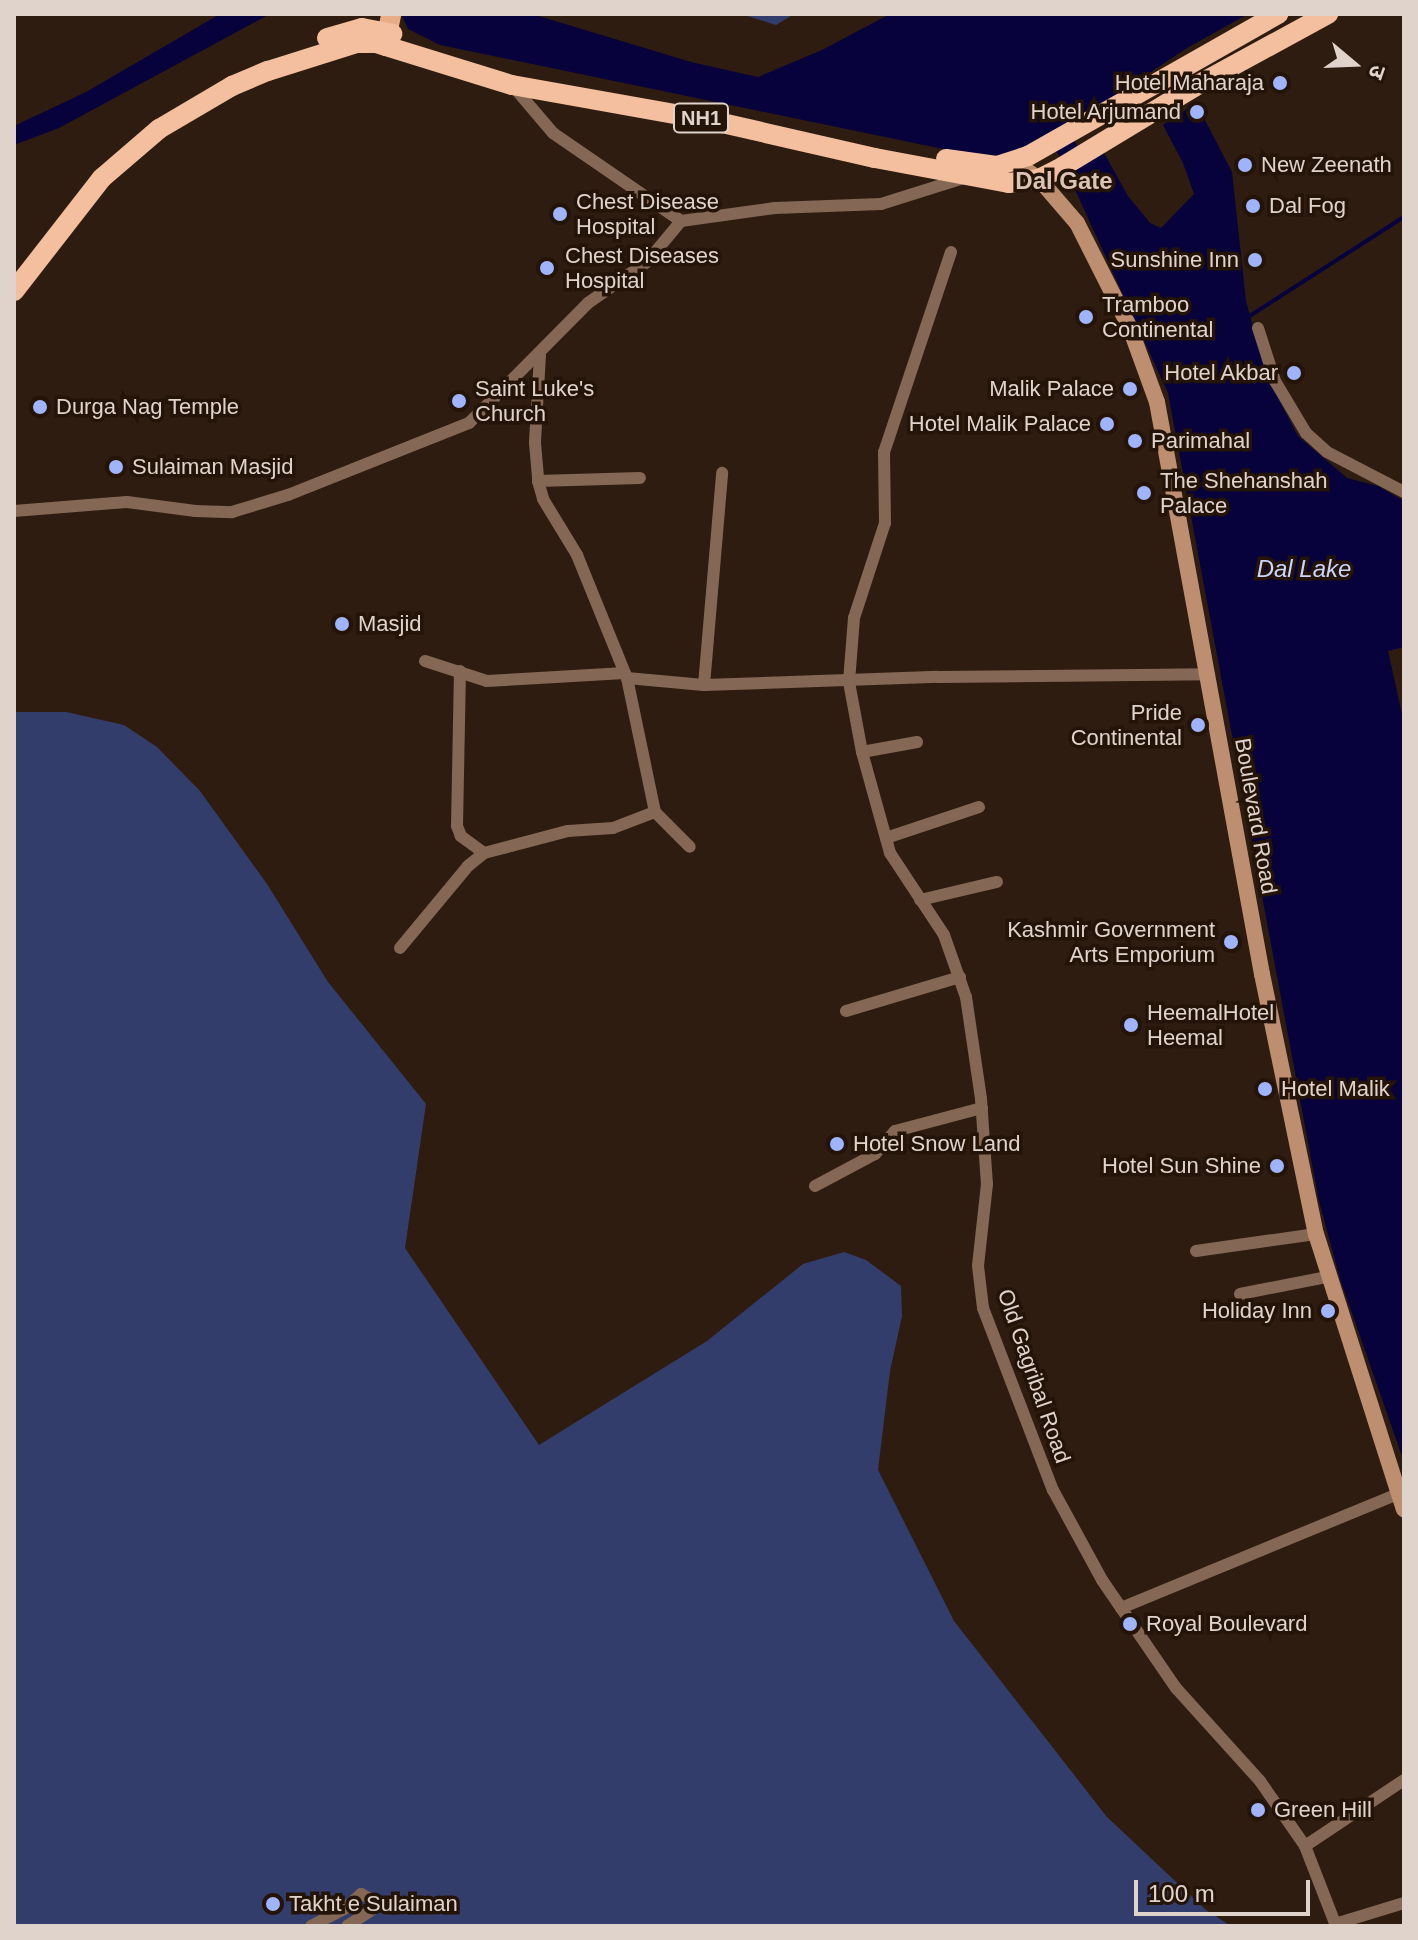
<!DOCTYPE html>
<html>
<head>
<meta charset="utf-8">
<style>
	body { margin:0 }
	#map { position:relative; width:1418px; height:1940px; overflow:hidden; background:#2e1c10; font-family:Arial,"Noto Sans Devanagari",sans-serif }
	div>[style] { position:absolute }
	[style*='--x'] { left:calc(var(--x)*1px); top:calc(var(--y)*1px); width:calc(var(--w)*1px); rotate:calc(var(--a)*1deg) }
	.green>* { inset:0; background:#333d6c }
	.water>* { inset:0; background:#07023c }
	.stream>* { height:4px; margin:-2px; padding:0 2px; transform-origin:2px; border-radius:2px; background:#07023c }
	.minor>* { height:12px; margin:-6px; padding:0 6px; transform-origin:6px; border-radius:6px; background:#846754 }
	.secondary>* { height:16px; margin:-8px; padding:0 8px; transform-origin:8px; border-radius:8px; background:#bd8e70 }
	.primary>* { height:20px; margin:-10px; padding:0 10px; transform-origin:10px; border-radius:10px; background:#e9ad86 }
	.trunk>* { height:20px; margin:-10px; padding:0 10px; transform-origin:10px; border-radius:10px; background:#f3bf9e }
	.dots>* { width:22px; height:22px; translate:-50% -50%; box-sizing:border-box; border:4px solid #241307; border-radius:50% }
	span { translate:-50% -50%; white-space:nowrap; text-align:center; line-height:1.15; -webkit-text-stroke:7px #241307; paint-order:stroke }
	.shield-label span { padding:2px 6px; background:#241307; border:2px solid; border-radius:6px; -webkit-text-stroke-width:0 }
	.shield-label { font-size:20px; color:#e0d3cc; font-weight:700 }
	.poi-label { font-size:22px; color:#e0d3cc }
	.right { translate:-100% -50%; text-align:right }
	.left { translate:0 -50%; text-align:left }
	.street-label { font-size:22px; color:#e0d3cc }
	.neighbourhood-label { font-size:24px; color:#dcc4b5; font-weight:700 }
	.water-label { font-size:24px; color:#cad5fb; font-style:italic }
	.frame { position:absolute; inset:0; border:16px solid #e0d3cc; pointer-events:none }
	.north { position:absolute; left:1314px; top:24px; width:80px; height:80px; -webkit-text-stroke:6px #241307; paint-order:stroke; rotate:109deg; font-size:22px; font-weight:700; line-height:32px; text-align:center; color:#e0d3cc }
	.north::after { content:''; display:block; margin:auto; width:28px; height:36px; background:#e0d3cc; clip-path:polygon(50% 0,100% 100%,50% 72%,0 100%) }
	.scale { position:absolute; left:1134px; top:1880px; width:176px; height:36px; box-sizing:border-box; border:4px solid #e0d3cc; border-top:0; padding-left:10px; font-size:24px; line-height:28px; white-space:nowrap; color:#e0d3cc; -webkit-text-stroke:6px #241307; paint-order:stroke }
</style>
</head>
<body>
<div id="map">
	<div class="green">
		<div style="clip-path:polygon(741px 14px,794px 14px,776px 25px)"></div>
		<div style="clip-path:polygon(14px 712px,66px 712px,124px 725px,157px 747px,200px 791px,267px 884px,328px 982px,426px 1104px,405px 1248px,539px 1445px,707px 1341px,803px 1264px,844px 1252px,866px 1260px,901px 1286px,902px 1316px,890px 1371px,878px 1470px,954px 1621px,1107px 1817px,1206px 1910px,1231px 1926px,14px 1926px)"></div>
	</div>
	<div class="water">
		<div style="clip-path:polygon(220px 14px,270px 14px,59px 128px,14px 145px,14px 126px,86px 92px)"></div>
		<div style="clip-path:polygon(401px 14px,532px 14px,691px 62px,758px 77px,822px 50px,890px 14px,1248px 14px,1187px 48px,1068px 127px,1086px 163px,1104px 153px,1128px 196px,1150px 223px,1161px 228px,1194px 194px,1183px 163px,1163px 125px,1196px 103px,1232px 172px,1246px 301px,1266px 375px,1298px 436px,1347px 478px,1378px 486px,1404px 501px,1404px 647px,1388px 651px,1404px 723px,1404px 1462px,1340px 1279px,1319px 1201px,1168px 393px,1072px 183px,1072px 173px,1047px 139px,994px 158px,967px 154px,440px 45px,408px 29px)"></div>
	</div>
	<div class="stream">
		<div style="--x:1248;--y:317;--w:185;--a:-32.7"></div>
	</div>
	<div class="minor">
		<div style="--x:681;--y:221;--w:95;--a:-7.9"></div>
		<div style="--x:775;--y:208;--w:106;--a:-2.2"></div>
		<div style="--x:881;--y:204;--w:90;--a:-17.4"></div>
		<div style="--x:951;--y:252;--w:211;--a:108.5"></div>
		<div style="--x:884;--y:452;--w:71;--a:89.2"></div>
		<div style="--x:885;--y:523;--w:100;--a:108.1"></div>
		<div style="--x:854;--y:618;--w:64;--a:94.5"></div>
		<div style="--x:849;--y:682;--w:71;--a:79.5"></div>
		<div style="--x:862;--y:752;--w:105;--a:74.5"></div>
		<div style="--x:890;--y:853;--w:98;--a:56.6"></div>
		<div style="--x:944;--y:935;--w:66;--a:70.5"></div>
		<div style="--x:966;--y:997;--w:103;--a:81.6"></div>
		<div style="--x:981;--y:1099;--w:85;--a:86"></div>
		<div style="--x:987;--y:1184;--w:82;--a:96.3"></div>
		<div style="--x:978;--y:1266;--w:42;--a:83.2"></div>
		<div style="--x:983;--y:1308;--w:195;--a:69"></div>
		<div style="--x:1053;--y:1490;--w:102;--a:61.4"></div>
		<div style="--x:1102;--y:1580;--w:131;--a:55.6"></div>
		<div style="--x:1176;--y:1688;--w:125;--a:47.9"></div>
		<div style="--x:1260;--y:1781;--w:79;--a:55.3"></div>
		<div style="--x:1305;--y:1846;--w:86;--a:68.8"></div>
		<div style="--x:1258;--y:328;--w:56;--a:72.2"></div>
		<div style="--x:1275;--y:381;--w:61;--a:59.2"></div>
		<div style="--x:1306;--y:433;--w:28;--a:42"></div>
		<div style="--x:1327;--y:452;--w:87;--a:27.5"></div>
		<div style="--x:540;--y:355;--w:88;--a:93.3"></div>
		<div style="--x:535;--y:443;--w:38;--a:85"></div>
		<div style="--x:538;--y:481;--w:19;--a:74"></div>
		<div style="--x:543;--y:499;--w:66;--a:58.7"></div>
		<div style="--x:577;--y:555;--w:133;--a:67.9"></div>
		<div style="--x:627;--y:678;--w:137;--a:78.2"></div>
		<div style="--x:655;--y:812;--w:49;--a:45"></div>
		<div style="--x:538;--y:481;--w:102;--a:-1.7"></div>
		<div style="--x:14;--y:511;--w:113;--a:-4.6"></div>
		<div style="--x:127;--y:502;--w:69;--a:7.5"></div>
		<div style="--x:195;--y:511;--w:37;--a:2"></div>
		<div style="--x:232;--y:512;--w:59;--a:-16.9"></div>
		<div style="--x:288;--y:495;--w:195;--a:-21.7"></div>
		<div style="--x:469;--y:423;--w:169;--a:-45.2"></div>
		<div style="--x:588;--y:303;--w:72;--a:-34.8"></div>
		<div style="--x:647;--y:262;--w:53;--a:-50.3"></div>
		<div style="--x:681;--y:221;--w:155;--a:-145.5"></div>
		<div style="--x:553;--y:133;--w:62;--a:-130.4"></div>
		<div style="--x:425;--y:661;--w:65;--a:17.9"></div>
		<div style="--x:487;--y:681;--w:138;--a:-3.3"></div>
		<div style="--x:627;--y:678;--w:77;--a:5.2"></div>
		<div style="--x:704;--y:685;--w:234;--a:-2"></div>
		<div style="--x:938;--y:677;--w:271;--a:-0.6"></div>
		<div style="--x:704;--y:685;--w:213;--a:-85.1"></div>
		<div style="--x:862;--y:752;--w:56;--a:-10.3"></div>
		<div style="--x:886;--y:838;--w:98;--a:-18.4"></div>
		<div style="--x:484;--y:853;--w:87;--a:-14.7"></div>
		<div style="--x:568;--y:831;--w:45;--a:-3.8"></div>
		<div style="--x:613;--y:828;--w:45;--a:-20.9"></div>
		<div style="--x:920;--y:900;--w:79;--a:-13.2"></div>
		<div style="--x:400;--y:948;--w:107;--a:-50.3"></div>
		<div style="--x:468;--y:866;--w:21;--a:-39"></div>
		<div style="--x:484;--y:853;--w:29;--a:-144"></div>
		<div style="--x:461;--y:836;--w:11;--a:-112"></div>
		<div style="--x:457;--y:826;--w:155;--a:-88.9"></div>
		<div style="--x:846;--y:1011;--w:119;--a:-16.6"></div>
		<div style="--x:815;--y:1186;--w:68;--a:-28.1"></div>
		<div style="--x:875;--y:1154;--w:30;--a:-49"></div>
		<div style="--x:895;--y:1131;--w:90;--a:-14.8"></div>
		<div style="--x:1196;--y:1251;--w:121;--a:-8.1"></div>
		<div style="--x:1240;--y:1294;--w:89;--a:-11.1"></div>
		<div style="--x:1121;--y:1608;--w:300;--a:-22.4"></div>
		<div style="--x:1305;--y:1846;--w:119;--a:-33.7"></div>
		<div style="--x:1335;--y:1924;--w:72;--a:-16.9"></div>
		<div style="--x:311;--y:1926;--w:37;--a:-27"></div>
		<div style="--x:344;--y:1909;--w:23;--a:-41"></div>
		<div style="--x:361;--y:1894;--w:22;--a:27"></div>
		<div style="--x:381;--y:1904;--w:40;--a:147.1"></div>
	</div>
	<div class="secondary">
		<div style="--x:1014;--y:162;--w:30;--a:34"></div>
		<div style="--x:1039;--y:179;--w:58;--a:49.2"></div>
		<div style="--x:1077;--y:223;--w:118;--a:63.2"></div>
		<div style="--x:1130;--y:328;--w:79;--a:70"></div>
		<div style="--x:1157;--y:402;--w:582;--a:79.6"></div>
		<div style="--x:1262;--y:974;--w:266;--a:78.3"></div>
		<div style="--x:1316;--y:1234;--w:289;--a:72.3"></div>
	</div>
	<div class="primary">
		<div style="--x:385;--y:46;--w:33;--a:-79"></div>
	</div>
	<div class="trunk">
		<div style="--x:327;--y:38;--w:36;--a:-16"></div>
		<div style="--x:362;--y:28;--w:31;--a:11"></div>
		<div style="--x:946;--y:159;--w:51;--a:7.8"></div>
		<div style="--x:997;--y:166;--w:33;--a:-18"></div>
		<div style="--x:1028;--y:156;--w:288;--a:-29.6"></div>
		<div style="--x:14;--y:291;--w:143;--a:-52.1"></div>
		<div style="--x:102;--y:178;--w:75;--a:-40.7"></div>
		<div style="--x:159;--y:129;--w:85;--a:-30.5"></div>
		<div style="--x:232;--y:86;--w:39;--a:-23"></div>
		<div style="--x:268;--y:71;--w:93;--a:-17.5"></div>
		<div style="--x:357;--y:43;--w:19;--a:0"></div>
		<div style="--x:376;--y:43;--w:142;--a:17.2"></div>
		<div style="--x:512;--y:85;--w:200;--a:10.1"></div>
		<div style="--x:709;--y:120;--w:170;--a:12.9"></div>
		<div style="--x:875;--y:158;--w:136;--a:10.6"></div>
		<div style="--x:1009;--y:183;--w:30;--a:-8"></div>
		<div style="--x:1039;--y:179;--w:20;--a:-27"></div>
		<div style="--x:1057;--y:170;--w:160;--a:-31.2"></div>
		<div style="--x:1194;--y:87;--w:153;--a:-28.6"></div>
	</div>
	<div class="dots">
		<div style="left:1280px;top:83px;background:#a0b3fd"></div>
		<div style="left:1197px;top:112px;background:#a0b3fd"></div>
		<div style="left:1245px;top:165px;background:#a0b3fd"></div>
		<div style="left:1253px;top:206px;background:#a0b3fd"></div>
		<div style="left:560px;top:214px;background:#a0b3fd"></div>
		<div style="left:1255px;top:260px;background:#a0b3fd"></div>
		<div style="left:547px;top:268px;background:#a0b3fd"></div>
		<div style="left:1086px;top:317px;background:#a0b3fd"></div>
		<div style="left:1294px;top:373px;background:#a0b3fd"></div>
		<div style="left:1130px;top:389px;background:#a0b3fd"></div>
		<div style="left:459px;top:401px;background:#a0b3fd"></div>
		<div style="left:40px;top:407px;background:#a0b3fd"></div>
		<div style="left:1107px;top:424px;background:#a0b3fd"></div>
		<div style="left:1135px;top:441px;background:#a0b3fd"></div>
		<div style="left:116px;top:467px;background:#a0b3fd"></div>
		<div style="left:1144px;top:493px;background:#a0b3fd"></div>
		<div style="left:342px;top:624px;background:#a0b3fd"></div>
		<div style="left:1198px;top:725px;background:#a0b3fd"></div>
		<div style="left:1231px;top:942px;background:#a0b3fd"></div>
		<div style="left:1131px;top:1025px;background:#a0b3fd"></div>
		<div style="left:1265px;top:1089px;background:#a0b3fd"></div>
		<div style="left:837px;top:1144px;background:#a0b3fd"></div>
		<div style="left:1277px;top:1166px;background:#a0b3fd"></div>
		<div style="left:1328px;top:1311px;background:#a0b3fd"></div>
		<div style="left:1130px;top:1624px;background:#a0b3fd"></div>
		<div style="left:1258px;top:1810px;background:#a0b3fd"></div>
		<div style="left:273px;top:1904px;background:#a0b3fd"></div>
	</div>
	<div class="shield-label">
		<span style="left:701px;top:118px">NH1</span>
	</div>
	<div class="poi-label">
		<span class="right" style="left:1264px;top:83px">Hotel Maharaja</span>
		<span class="right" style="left:1181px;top:112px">Hotel Arjumand</span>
		<span class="left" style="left:1261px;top:165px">New Zeenath</span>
		<span class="left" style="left:576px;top:214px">Chest Disease<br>Hospital</span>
		<span class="left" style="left:1269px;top:206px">Dal Fog</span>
		<span class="left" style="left:565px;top:268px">Chest Diseases<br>Hospital</span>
		<span class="right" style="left:1239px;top:260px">Sunshine Inn</span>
		<span class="left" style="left:1102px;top:317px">Tramboo<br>Continental</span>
		<span class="right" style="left:1278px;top:373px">Hotel Akbar</span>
		<span class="left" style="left:475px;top:401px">Saint Luke's<br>Church</span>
		<span class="right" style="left:1114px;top:389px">Malik Palace</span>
		<span class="left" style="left:56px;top:407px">Durga Nag Temple</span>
		<span class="right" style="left:1091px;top:424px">Hotel Malik Palace</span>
		<span class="left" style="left:1151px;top:441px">Parimahal</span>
		<span class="left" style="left:132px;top:467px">Sulaiman Masjid</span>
		<span class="left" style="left:1160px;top:493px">The Shehanshah<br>Palace</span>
		<span class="left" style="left:358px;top:624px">Masjid</span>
		<span class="right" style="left:1182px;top:725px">Pride<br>Continental</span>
		<span class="right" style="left:1215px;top:942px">Kashmir Government<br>Arts Emporium</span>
		<span class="left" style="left:1147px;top:1025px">HeemalHotel<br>Heemal</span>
		<span class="left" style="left:1281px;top:1089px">Hotel Malik</span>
		<span class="left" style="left:853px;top:1144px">Hotel Snow Land</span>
		<span class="right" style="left:1261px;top:1166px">Hotel Sun Shine</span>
		<span class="right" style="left:1312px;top:1311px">Holiday Inn</span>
		<span class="left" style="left:1146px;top:1624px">Royal Boulevard</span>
		<span class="left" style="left:1274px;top:1810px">Green Hill</span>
		<span class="left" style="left:289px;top:1904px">Takht e Sulaiman</span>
	</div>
	<div class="street-label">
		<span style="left:1256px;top:816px;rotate:80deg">Boulevard Road</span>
		<span style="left:1034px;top:1376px;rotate:71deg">Old Gagribal Road</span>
	</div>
	<div class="neighbourhood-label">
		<span style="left:1064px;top:181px">Dal Gate</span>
	</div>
	<div class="water-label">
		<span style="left:1304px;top:569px">Dal Lake</span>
	</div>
	<div class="frame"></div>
	<div class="north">उ</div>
	<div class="scale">100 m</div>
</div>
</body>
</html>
